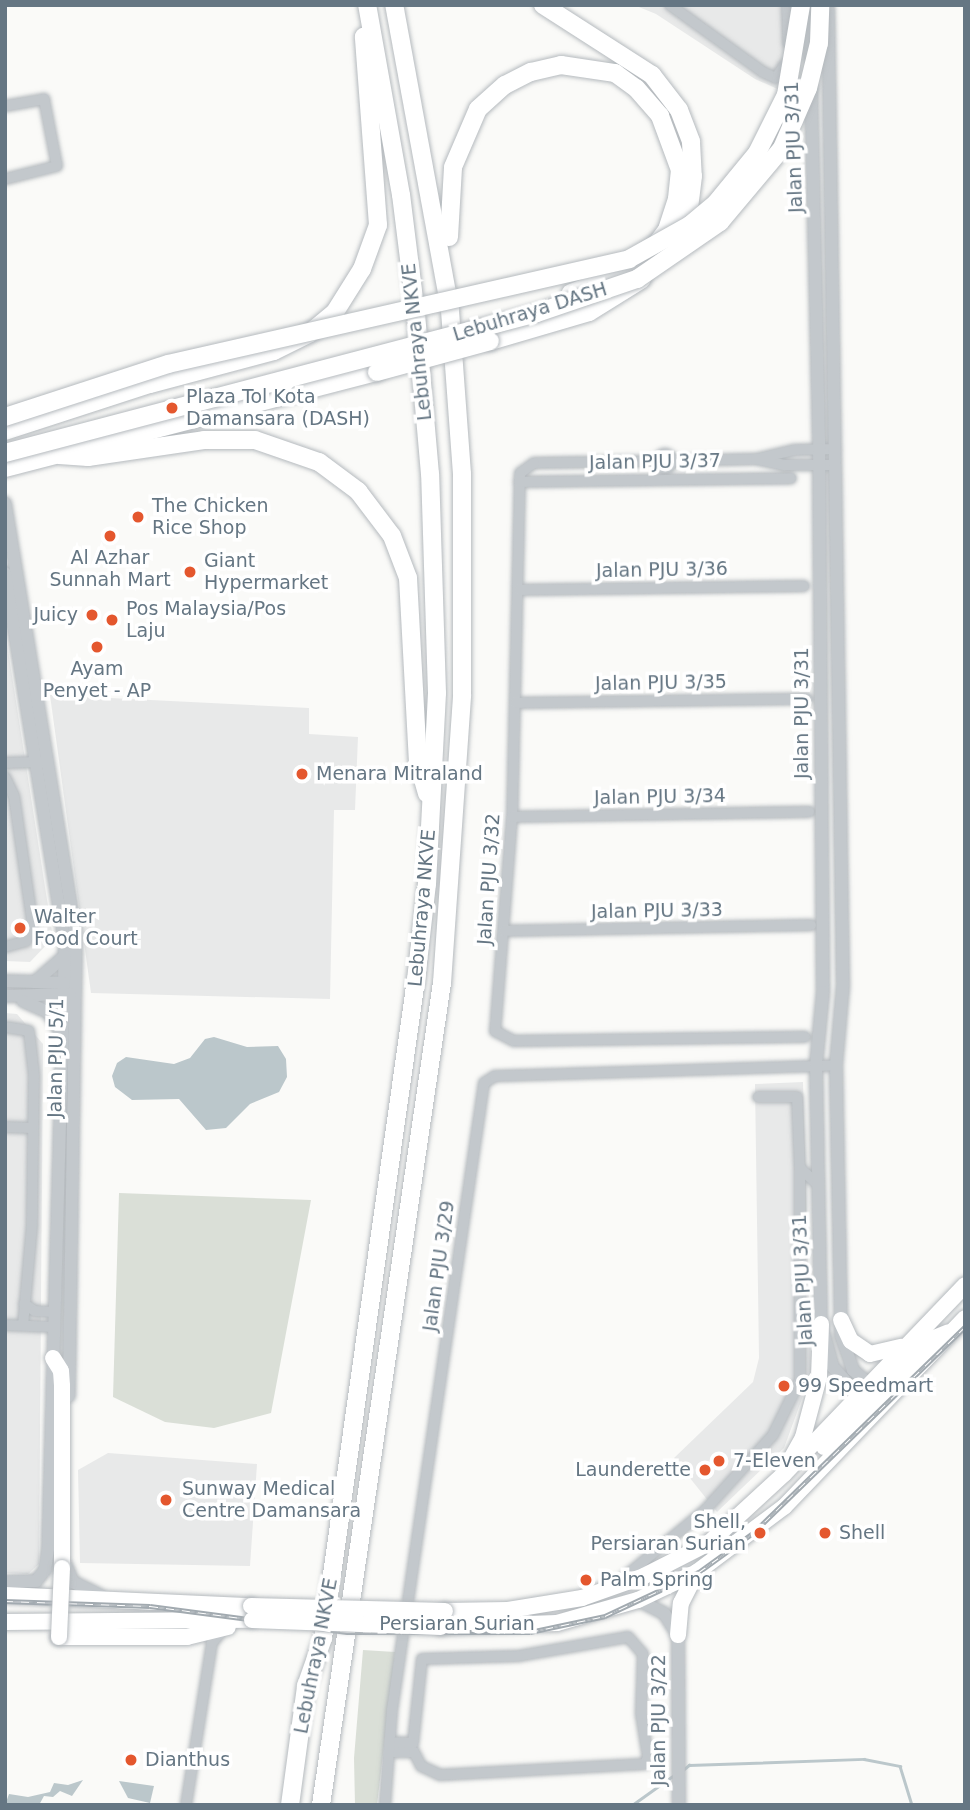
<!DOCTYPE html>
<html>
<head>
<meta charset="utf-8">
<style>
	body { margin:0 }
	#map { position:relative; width:970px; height:1810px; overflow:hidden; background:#fafaf8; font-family:"DejaVu Sans",sans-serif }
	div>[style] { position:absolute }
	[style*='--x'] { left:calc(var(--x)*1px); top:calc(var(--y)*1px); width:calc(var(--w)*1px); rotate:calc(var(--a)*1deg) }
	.built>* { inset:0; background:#e8e9e9 }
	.green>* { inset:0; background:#dadfd7 }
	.water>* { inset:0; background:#bbc7cb }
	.stream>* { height:2.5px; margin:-1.25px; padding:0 1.25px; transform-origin:1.25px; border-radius:1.25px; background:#bbc7cb }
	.roads { filter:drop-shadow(0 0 2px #b5babe) drop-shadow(0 0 2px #b5babe) }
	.minor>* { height:10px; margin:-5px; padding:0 5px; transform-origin:5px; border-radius:5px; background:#c3c8cc }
	.minor>.ring { margin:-5px; padding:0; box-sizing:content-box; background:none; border:10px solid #c3c8cc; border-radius:50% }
	.tertiary>* { height:12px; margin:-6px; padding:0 6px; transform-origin:6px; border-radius:6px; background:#c3c8cc }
	.primary>* { height:16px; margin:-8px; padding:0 8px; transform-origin:8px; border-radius:8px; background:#fff }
	.motorway>* { height:18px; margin:-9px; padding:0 9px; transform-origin:9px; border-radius:9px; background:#fff }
	.rail>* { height:5px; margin-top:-2.5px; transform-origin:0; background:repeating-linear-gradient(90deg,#fff 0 8px,#a2aab0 0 16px); box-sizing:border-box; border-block:2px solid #a2aab0 }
	.bridges { filter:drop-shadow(0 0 2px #b5babe) drop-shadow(0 0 2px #b5babe) }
	.primary-bridge>* { height:16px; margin:-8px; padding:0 8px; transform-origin:8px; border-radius:8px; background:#fff }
	.motorway-bridge>* { height:18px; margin:-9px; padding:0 9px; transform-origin:9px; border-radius:9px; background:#fff }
	.dots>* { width:19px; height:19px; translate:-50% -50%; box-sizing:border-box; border:4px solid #fff; border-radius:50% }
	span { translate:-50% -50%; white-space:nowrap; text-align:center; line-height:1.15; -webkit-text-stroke:7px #fff; paint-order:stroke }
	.street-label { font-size:19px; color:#657683 }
	.poi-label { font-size:19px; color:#657683 }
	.left { translate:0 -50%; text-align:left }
	.right { translate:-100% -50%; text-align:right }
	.frame { position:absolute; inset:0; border:7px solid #657683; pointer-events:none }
</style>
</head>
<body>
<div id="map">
	<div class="built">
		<div style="clip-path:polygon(634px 5px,805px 5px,805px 36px,796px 71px,780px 90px,755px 79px,656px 14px)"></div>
		<div style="clip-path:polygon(5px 631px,53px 938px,30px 962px,5px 961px)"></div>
		<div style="clip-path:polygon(50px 695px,309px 708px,309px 734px,358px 737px,355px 810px,334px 810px,330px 999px,91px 993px)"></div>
		<div style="clip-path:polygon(5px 1013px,17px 1014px,43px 1044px,39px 1564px,28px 1574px,5px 1573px)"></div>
		<div style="clip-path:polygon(803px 1082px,811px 1374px,784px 1448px,717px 1512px,674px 1458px,753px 1382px,759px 1358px,755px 1084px)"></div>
		<div style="clip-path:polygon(108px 1453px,257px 1464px,250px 1566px,80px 1563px,78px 1470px)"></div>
	</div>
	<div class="green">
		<div style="clip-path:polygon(119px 1193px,311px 1200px,271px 1413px,214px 1428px,165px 1422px,113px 1397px)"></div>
		<div style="clip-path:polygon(363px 1650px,395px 1652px,377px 1805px,355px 1805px,354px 1758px)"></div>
	</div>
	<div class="water">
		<div style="clip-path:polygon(214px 1037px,247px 1047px,278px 1046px,286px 1059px,287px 1077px,279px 1092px,250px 1104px,226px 1128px,206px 1130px,179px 1099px,132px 1100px,115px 1087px,112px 1076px,117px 1063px,126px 1057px,174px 1064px,190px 1058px,205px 1039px)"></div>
		<div style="clip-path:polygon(83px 1780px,72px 1796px,60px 1791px,53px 1797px,44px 1796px,39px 1805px,5px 1805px,9px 1794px,28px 1797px,50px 1792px,54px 1783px,68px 1785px)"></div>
		<div style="clip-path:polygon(119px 1781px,154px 1786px,150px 1803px,128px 1798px)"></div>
	</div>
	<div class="stream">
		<div style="--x:683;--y:1770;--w:8;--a:-40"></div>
		<div style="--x:689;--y:1765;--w:175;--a:-2"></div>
		<div style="--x:864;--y:1759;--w:37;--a:11"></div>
		<div style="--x:900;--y:1766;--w:41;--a:72.9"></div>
		<div style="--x:632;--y:1805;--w:52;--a:-35.5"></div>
	</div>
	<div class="roads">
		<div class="minor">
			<div style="--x:670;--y:5;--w:115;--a:35.8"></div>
			<div style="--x:763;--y:72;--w:14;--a:25"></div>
			<div style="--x:776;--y:78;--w:15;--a:-58"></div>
			<div style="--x:787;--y:5;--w:38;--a:88"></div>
			<div style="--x:5;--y:106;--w:40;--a:-10"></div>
			<div style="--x:44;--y:99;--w:68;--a:79"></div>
			<div style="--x:57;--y:166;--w:54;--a:166"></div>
			<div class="ring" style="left:658px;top:454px;width:4px;height:4px"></div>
			<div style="--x:756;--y:459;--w:30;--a:12"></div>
			<div style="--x:785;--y:465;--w:51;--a:0"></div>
			<div style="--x:658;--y:461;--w:124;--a:179.1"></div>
			<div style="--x:534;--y:463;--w:17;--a:144"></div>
			<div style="--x:520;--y:473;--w:344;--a:91.3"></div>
			<div style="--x:512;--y:817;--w:215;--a:94.5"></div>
			<div style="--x:495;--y:1031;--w:21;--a:28"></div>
			<div style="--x:514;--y:1041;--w:291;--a:-0.8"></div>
			<div style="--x:672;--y:461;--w:84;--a:-1.4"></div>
			<div style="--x:756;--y:459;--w:39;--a:-13"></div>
			<div style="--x:794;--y:450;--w:42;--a:-1.4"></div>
			<div style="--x:519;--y:482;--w:272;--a:-0.8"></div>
			<div style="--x:520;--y:590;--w:284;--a:-0.8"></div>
			<div style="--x:516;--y:703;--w:291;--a:-0.8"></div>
			<div style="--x:5;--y:763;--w:36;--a:-2"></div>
			<div style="--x:5;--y:777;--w:21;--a:65"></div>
			<div style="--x:14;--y:796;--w:131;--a:81.7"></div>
			<div style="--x:33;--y:926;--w:17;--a:115"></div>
			<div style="--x:26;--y:941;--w:22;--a:164"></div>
			<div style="--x:512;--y:817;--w:297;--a:-1"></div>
			<div style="--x:504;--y:931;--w:307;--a:-1.1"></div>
			<div style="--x:5;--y:1027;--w:24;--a:9"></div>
			<div style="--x:29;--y:1031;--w:44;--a:83.5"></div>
			<div style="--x:34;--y:1075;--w:150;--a:90.8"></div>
			<div style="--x:32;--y:1225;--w:100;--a:95.1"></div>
			<div style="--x:758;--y:1097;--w:39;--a:0"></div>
			<div style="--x:797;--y:1097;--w:71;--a:87.6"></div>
			<div style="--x:800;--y:1168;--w:26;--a:43"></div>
			<div style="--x:5;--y:1127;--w:27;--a:2"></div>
			<div style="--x:24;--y:1304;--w:13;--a:32"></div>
			<div style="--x:35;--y:1311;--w:19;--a:3"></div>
			<div style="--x:5;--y:1325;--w:49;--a:2.3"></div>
			<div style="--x:621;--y:1580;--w:109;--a:-39.8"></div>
			<div style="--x:705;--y:1510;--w:101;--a:-47.8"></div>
			<div style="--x:773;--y:1435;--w:61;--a:-63.9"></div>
			<div style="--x:800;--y:1380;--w:212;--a:-90"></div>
			<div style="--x:389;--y:1752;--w:25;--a:0"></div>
			<div style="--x:414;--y:1752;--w:16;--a:63"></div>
			<div style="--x:421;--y:1766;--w:21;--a:25"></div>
			<div style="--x:440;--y:1775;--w:205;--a:-3.1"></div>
			<div style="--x:645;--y:1764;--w:8;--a:-67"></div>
			<div style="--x:648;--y:1757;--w:44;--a:-99.2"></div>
			<div style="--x:641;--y:1714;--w:60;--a:-88.1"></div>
			<div style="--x:643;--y:1654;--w:23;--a:-131"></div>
			<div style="--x:628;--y:1637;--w:112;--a:170.2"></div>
			<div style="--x:518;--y:1656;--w:96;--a:178.2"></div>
			<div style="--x:422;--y:1659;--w:84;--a:96.1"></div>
			<div style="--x:413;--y:1743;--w:23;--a:-178"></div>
			<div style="--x:186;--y:1805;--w:164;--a:-80.9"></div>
			<div style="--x:212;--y:1643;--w:17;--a:-50"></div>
			<div style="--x:385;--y:1805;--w:95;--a:-85.8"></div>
			<div style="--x:392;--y:1710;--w:634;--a:-81.65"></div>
			<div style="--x:484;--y:1083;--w:13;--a:-32"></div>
			<div style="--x:495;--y:1076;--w:341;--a:-1.8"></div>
		</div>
		<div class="tertiary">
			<div style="--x:810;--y:5;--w:52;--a:90"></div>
			<div style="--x:828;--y:8;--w:978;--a:89.12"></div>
			<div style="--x:843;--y:986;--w:79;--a:95.1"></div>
			<div style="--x:836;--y:1065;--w:270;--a:88.9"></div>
			<div style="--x:841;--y:1335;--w:37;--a:71"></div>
			<div style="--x:853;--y:1370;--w:30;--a:41"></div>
			<div style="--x:811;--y:86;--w:363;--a:88.7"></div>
			<div style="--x:819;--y:449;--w:543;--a:89.58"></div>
			<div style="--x:823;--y:992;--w:73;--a:95.5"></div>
			<div style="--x:816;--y:1065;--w:259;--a:88.9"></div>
			<div style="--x:821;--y:1324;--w:45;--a:74.4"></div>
			<div style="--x:833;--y:1367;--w:45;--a:48.6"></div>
			<div style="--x:5;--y:503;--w:438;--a:80.7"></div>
			<div style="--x:76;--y:935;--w:461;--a:90.9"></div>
			<div style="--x:5;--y:573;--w:377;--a:80.8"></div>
			<div style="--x:65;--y:945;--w:604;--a:91.61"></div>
			<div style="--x:48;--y:1549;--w:21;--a:98"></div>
			<div style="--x:45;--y:1570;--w:14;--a:129"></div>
			<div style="--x:36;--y:1581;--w:31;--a:178"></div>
			<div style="--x:5;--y:981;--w:59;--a:1.9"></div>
			<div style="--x:36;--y:981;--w:38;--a:-41"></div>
			<div style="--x:5;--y:996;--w:65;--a:-1.8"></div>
			<div style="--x:23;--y:1001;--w:27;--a:24"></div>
			<div style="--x:48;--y:1012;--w:28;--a:58"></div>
			<div style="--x:64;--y:1561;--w:23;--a:67"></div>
			<div style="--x:73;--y:1582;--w:32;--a:26"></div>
			<div style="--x:638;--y:1600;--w:29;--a:27"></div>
			<div style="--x:664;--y:1613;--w:26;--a:58"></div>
			<div style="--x:678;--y:1635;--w:170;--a:89.7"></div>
		</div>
		<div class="primary">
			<div style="--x:841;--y:1320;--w:23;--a:65"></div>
			<div style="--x:851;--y:1341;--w:23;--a:34"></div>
			<div style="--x:870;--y:1354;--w:32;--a:-13"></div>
			<div style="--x:53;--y:1358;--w:15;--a:58"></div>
			<div style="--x:61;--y:1371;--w:15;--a:86"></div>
			<div style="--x:62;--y:1386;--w:182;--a:90"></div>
			<div style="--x:824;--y:1447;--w:153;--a:-45"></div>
			<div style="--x:932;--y:1339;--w:18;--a:-22"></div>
			<div style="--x:791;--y:1459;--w:25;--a:-61"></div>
			<div style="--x:803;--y:1437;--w:62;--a:-75.1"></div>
			<div style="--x:819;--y:1377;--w:53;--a:-87.8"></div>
			<div style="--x:5;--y:1595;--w:246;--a:2.6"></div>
			<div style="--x:445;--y:1611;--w:63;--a:-0.9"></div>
			<div style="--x:508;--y:1610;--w:75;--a:-9.2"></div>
			<div style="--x:582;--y:1598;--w:66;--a:-19.5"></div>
			<div style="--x:644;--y:1576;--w:73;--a:-26.9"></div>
			<div style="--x:709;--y:1543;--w:102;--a:-42.6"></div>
			<div style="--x:784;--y:1474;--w:262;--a:-46.2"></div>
			<div style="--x:5;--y:1622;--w:247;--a:-0.5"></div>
			<div style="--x:441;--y:1627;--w:116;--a:-2"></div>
			<div style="--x:557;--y:1623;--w:84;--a:-15.9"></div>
			<div style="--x:638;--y:1600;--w:65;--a:-25.4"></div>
			<div style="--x:697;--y:1572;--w:109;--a:-36.8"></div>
			<div style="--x:784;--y:1507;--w:262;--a:-46.2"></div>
			<div style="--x:678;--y:1635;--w:32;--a:-85"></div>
			<div style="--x:681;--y:1603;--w:35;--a:-63"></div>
			<div style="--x:59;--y:1637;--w:128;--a:0"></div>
			<div style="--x:187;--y:1637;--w:42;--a:-13.7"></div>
		</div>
		<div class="motorway">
			<div style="--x:543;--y:5;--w:130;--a:32.7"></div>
			<div style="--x:652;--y:75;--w:44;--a:52.4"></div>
			<div style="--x:679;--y:110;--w:34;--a:69"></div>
			<div style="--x:691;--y:142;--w:34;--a:87"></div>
			<div style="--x:693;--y:176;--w:31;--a:97"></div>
			<div style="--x:689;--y:207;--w:35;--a:112"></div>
			<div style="--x:449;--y:237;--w:70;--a:-86.7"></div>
			<div style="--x:453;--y:167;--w:63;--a:-66.7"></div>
			<div style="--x:478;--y:109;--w:36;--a:-42"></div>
			<div style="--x:505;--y:85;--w:29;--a:-27"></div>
			<div style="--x:531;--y:72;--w:31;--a:-13"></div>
			<div style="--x:561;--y:65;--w:55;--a:8.4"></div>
			<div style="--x:615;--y:73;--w:26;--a:36"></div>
			<div style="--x:636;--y:88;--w:37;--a:49"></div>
			<div style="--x:660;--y:116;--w:58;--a:69.7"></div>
			<div style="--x:680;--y:170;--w:29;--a:96"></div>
			<div style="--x:677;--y:199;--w:33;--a:108"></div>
			<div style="--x:667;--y:230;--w:36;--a:127"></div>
			<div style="--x:645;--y:259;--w:26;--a:148"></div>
			<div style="--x:623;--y:273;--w:56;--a:159"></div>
			<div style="--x:490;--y:341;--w:103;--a:-16.3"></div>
			<div style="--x:589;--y:312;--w:62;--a:-31.9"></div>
			<div style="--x:5;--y:431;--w:152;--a:-18"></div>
			<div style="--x:150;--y:384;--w:128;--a:-14.9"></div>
			<div style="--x:274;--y:351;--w:40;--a:-26.6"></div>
			<div style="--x:310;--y:333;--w:33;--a:-40"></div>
			<div style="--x:335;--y:312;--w:51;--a:-57.9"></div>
			<div style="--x:362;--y:269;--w:47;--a:-70"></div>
			<div style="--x:378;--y:225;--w:189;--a:-94.3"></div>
			<div style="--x:59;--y:455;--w:29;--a:4"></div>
			<div style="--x:88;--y:457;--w:117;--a:-8.3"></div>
			<div style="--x:204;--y:440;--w:51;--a:0"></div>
			<div style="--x:255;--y:440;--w:68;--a:19"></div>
			<div style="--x:319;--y:462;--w:49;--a:36.6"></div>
			<div style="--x:358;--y:491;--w:56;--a:52.9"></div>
			<div style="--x:392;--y:536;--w:45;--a:69.1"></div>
			<div style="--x:408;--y:578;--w:184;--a:86.9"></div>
			<div style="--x:418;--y:762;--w:33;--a:74"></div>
			<div style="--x:5;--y:468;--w:384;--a:-14.5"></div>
			<div style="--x:290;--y:1805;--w:120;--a:-82.3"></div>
			<div style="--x:306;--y:1686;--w:51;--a:-70.5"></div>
			<div style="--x:323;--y:1638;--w:665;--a:-81.96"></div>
			<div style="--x:416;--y:980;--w:97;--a:-83.5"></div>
			<div style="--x:427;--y:884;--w:191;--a:-87"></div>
			<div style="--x:437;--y:693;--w:219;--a:-91.8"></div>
			<div style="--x:430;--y:474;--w:160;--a:-95"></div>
			<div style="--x:416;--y:315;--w:121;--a:-97.1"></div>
			<div style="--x:401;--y:195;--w:193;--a:-100.1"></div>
			<div style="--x:321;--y:1805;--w:831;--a:-81.63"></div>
			<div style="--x:442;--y:983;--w:289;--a:-86"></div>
			<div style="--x:462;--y:695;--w:221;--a:-90"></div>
			<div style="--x:462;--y:474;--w:165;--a:-94.2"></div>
			<div style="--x:450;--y:309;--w:309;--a:-100.4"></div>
		</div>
	</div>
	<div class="rail">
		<div style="--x:5;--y:1601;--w:145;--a:2"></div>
		<div style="--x:150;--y:1606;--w:199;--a:7.5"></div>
		<div style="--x:347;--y:1632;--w:183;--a:0"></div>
		<div style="--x:530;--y:1632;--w:77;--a:-12"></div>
		<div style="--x:605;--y:1616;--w:104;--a:-25.1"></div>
		<div style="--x:699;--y:1572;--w:67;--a:-35.8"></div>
		<div style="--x:753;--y:1533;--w:296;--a:-44.2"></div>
	</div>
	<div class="bridges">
		<div class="primary-bridge">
			<div style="--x:251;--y:1606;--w:194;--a:1.5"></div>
			<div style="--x:252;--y:1620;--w:189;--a:2.1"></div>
			<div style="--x:59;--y:1637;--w:69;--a:-87.5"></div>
		</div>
		<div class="motorway-bridge">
			<div style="--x:377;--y:372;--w:117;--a:-15.3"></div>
			<div style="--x:5;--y:417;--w:171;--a:-18"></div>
			<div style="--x:168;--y:364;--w:473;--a:-12.8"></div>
			<div style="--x:629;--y:259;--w:70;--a:-29.1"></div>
			<div style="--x:690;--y:225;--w:34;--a:-40"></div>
			<div style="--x:716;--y:203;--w:65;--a:-50.6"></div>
			<div style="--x:757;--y:153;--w:65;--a:-63.4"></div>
			<div style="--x:786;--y:95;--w:91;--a:-80.5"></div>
			<div style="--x:5;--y:453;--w:550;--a:-14.74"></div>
			<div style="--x:537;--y:313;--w:106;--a:-18.8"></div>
			<div style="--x:637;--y:279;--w:101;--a:-34.5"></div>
			<div style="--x:720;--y:222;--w:97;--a:-50"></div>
			<div style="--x:782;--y:148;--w:65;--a:-66.6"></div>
			<div style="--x:808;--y:88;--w:46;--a:-76.3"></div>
			<div style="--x:819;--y:43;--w:38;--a:-88"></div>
		</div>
	</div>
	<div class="dots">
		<div style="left:172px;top:408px;background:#e4572e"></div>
		<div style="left:138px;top:517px;background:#e4572e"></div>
		<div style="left:110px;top:536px;background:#e4572e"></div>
		<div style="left:190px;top:572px;background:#e4572e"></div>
		<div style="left:92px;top:615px;background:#e4572e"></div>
		<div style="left:112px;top:620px;background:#e4572e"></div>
		<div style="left:97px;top:647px;background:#e4572e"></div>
		<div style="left:302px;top:774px;background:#e4572e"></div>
		<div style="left:20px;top:928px;background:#e4572e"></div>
		<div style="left:784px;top:1386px;background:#e4572e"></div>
		<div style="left:719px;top:1461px;background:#e4572e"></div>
		<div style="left:705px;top:1470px;background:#e4572e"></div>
		<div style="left:166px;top:1500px;background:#e4572e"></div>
		<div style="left:760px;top:1533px;background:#e4572e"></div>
		<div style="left:825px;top:1533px;background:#e4572e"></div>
		<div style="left:586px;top:1580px;background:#e4572e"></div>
		<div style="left:131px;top:1760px;background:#e4572e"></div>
	</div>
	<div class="street-label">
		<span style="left:794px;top:147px;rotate:-92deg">Jalan PJU 3/31</span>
		<span style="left:530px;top:312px;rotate:-17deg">Lebuhraya DASH</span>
		<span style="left:417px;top:342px;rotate:-96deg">Lebuhraya NKVE</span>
		<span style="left:655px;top:462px;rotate:-1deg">Jalan PJU 3/37</span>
		<span style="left:662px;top:570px;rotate:-1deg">Jalan PJU 3/36</span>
		<span style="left:661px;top:683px;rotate:-1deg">Jalan PJU 3/35</span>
		<span style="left:802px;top:713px;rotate:-90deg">Jalan PJU 3/31</span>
		<span style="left:660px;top:797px;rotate:-1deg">Jalan PJU 3/34</span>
		<span style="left:489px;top:879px;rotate:-86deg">Jalan PJU 3/32</span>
		<span style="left:422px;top:908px;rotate:-85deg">Lebuhraya NKVE</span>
		<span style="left:657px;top:911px;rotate:-1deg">Jalan PJU 3/33</span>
		<span style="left:56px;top:1058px;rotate:-89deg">Jalan PJU 5/1</span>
		<span style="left:439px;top:1266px;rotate:-82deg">Jalan PJU 3/29</span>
		<span style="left:803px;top:1280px;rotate:-93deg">Jalan PJU 3/31</span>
		<span style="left:457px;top:1624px">Persiaran Surian</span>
		<span style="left:316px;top:1656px;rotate:-79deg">Lebuhraya NKVE</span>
		<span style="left:659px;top:1720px;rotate:-90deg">Jalan PJU 3/22</span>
	</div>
	<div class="poi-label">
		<span class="left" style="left:186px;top:408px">Plaza Tol Kota<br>Damansara (DASH)</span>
		<span class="left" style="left:152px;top:517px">The Chicken<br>Rice Shop</span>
		<span style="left:110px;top:569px">Al Azhar<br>Sunnah Mart</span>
		<span class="left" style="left:204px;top:572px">Giant<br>Hypermarket</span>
		<span class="left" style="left:126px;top:620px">Pos Malaysia/Pos<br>Laju</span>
		<span class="right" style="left:78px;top:615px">Juicy</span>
		<span style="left:97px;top:680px">Ayam<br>Penyet - AP</span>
		<span class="left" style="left:316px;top:774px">Menara Mitraland</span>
		<span class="left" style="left:34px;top:928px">Walter<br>Food Court</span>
		<span class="left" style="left:798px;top:1386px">99 Speedmart</span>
		<span class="left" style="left:733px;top:1461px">7-Eleven</span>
		<span class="right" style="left:691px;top:1470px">Launderette</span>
		<span class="left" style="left:182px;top:1500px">Sunway Medical<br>Centre Damansara</span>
		<span class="right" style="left:746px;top:1533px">Shell,<br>Persiaran Surian</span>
		<span class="left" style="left:839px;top:1533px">Shell</span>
		<span class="left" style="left:600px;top:1580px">Palm Spring</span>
		<span class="left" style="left:145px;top:1760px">Dianthus</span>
	</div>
	<div class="frame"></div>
</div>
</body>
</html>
